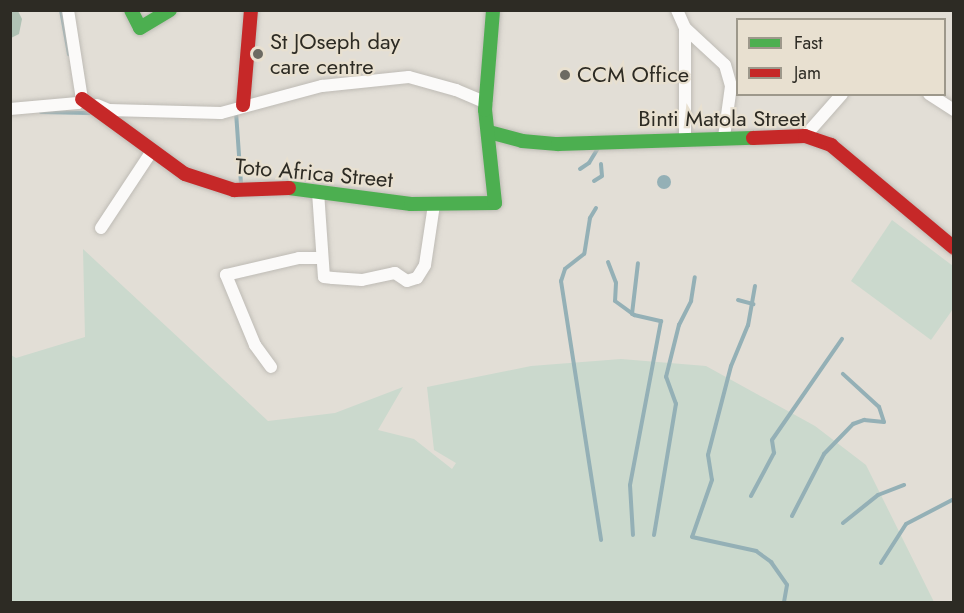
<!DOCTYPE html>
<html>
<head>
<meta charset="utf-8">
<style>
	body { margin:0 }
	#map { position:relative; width:964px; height:613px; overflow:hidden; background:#e2ded6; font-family:Jost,sans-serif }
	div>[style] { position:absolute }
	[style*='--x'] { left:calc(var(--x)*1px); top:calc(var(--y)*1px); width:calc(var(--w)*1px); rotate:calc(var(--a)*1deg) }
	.green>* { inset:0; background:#cbd9cd }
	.forest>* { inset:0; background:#b0c2b4 }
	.water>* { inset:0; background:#94b0b6 }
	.round { border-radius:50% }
	.stream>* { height:4px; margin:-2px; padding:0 2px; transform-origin:2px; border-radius:2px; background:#94b0b6 }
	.roads { filter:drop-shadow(0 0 2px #bebbb5) drop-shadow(0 0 2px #bebbb5) }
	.street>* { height:12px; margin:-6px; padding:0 6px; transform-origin:6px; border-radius:6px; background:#fbfaf9 }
	.fast>* { height:14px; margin:-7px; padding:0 7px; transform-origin:7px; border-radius:7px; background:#4caf50 }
	.jam>* { height:14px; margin:-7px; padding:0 7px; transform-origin:7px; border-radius:7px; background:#c62828 }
	.dots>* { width:16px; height:16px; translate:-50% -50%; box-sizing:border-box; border:3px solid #e8e0d0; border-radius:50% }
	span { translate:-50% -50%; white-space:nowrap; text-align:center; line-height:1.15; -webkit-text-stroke:4.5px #e8e0d0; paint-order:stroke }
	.poi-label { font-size:22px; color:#2d2b24 }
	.left { translate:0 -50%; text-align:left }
	.street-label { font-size:22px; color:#2d2b24 }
	.frame { position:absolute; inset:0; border:12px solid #2d2b24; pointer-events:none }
	.legend { position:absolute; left:736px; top:18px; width:210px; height:78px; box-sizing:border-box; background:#e8e0d0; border:2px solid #9d988b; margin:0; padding:8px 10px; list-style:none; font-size:18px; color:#2d2b24 }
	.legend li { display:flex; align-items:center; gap:12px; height:30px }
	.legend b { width:30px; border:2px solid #9d988b }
</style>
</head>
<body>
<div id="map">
	<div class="green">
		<div style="clip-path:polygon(892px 220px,953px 266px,953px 309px,931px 340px,851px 281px)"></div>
		<div style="clip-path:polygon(83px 249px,268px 421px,335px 413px,403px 387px,378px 430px,414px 439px,452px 469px,456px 463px,434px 450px,427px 387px,531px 366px,621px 359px,706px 366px,815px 426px,866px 465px,934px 602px,11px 602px,11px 355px,16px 358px,85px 337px)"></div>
	</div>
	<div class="forest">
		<div style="clip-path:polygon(10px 11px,18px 11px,22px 19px,19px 34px,11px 38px)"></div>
	</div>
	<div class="water">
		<div class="round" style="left:657px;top:175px;width:14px;height:14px"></div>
	</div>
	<div class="stream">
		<div style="--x:61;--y:10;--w:45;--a:79.7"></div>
		<div style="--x:41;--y:112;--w:49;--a:1.2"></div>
		<div style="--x:236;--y:112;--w:72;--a:86"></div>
		<div style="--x:580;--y:169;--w:11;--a:-34"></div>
		<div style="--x:589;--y:163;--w:17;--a:-59"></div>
		<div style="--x:594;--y:181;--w:9;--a:-32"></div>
		<div style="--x:602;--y:176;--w:12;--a:-95"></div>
		<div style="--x:596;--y:208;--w:12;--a:121"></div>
		<div style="--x:590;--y:218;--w:36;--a:99"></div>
		<div style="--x:584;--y:254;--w:24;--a:142"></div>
		<div style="--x:565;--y:269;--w:13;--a:108"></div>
		<div style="--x:561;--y:281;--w:262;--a:81.2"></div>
		<div style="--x:608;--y:262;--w:22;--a:69"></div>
		<div style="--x:616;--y:283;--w:18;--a:93"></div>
		<div style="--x:615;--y:301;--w:24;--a:36"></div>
		<div style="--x:634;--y:315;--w:28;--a:13"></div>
		<div style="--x:661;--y:321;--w:167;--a:100.7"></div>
		<div style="--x:630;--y:485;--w:50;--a:86.6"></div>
		<div style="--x:755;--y:286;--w:40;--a:100"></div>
		<div style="--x:748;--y:325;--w:44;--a:112.5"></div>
		<div style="--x:731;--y:366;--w:92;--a:104.5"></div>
		<div style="--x:708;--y:455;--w:25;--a:81"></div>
		<div style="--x:712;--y:480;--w:60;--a:109.3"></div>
		<div style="--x:692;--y:537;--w:66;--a:12.3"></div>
		<div style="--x:756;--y:551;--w:19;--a:36"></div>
		<div style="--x:771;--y:562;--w:28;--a:55"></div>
		<div style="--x:787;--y:585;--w:17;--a:100"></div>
		<div style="--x:738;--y:300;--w:16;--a:15"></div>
		<div style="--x:632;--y:314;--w:51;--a:-83.3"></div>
		<div style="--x:751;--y:496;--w:49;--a:-61.9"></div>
		<div style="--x:774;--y:453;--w:13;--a:-99"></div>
		<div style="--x:772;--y:440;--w:123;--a:-55.3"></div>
		<div style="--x:792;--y:516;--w:70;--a:-62.7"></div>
		<div style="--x:824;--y:454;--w:42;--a:-46"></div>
		<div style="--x:853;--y:424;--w:12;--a:-20"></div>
		<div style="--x:864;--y:420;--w:20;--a:6"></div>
		<div style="--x:884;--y:422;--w:16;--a:-108"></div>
		<div style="--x:879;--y:407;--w:49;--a:-137.5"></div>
		<div style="--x:843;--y:523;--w:45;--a:-38.7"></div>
		<div style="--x:878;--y:495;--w:28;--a:-21"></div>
		<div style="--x:654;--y:535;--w:133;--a:-80.5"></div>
		<div style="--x:676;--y:404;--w:29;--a:-110"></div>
		<div style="--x:666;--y:377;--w:54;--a:-76"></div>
		<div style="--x:679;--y:325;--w:27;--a:-63"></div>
		<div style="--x:691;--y:301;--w:24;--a:-81"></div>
		<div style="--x:881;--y:563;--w:46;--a:-57.3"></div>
		<div style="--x:906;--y:524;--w:54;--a:-27.5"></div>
	</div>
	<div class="roads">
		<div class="street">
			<div style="--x:68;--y:10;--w:90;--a:81.1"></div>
			<div style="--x:677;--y:10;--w:20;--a:66"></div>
			<div style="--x:685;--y:28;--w:54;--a:42.8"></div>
			<div style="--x:725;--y:65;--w:22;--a:74"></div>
			<div style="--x:731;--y:86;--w:51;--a:97.8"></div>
			<div style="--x:685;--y:28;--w:110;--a:90"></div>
			<div style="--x:929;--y:94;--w:30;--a:33"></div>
			<div style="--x:97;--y:105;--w:13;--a:23"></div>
			<div style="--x:109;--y:110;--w:112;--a:1.5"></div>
			<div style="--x:221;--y:113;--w:105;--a:-15"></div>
			<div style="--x:322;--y:86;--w:87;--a:-5.9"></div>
			<div style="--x:409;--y:77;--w:49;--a:15.5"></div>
			<div style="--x:456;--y:90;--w:33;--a:23"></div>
			<div style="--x:10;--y:109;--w:68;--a:-5"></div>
			<div style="--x:78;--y:103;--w:6;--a:-45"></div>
			<div style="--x:805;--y:136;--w:56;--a:-48.6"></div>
			<div style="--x:318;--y:192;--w:85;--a:86"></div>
			<div style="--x:324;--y:277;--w:9;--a:6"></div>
			<div style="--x:333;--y:278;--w:29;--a:4"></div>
			<div style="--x:362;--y:280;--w:34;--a:-12"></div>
			<div style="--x:395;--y:273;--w:14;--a:34"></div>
			<div style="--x:407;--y:281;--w:10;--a:-17"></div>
			<div style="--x:417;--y:278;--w:15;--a:-58"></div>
			<div style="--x:425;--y:265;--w:61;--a:-81.5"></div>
			<div style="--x:101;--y:228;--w:92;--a:-56.5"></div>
			<div style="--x:271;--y:367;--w:27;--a:-126"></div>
			<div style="--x:255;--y:345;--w:76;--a:-112.5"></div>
			<div style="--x:226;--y:275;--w:75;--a:-13.1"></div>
			<div style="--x:299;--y:258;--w:22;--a:0"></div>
		</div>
		<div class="fast">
			<div style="--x:131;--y:10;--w:20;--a:63"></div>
			<div style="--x:140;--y:28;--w:35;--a:-31"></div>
			<div style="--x:489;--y:132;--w:34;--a:15"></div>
			<div style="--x:522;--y:141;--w:36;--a:5"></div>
			<div style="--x:558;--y:144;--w:195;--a:-1.8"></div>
			<div style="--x:289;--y:188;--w:123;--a:7.5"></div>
			<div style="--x:411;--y:204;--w:84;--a:-0.7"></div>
			<div style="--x:495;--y:203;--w:94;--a:-96.1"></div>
			<div style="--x:485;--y:110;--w:100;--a:-85.4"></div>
		</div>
		<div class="jam">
			<div style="--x:82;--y:99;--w:127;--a:36.1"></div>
			<div style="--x:185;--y:174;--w:52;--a:18.1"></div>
			<div style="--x:234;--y:190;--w:55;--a:-2.1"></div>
			<div style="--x:243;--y:105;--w:95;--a:-85.2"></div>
			<div style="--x:753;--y:138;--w:52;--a:-2.2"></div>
			<div style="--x:805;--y:136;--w:28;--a:19"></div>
			<div style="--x:831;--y:145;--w:160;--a:39.9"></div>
		</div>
	</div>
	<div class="dots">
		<div style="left:258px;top:54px;background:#6c6a62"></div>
		<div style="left:565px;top:75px;background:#6c6a62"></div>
	</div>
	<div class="poi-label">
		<span class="left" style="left:270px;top:54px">St JOseph day<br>care centre</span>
		<span class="left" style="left:577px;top:75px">CCM Office</span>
	</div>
	<div class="street-label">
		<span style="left:722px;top:119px">Binti Matola Street</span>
		<span style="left:314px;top:173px;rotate:5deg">Toto Africa Street</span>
	</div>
	<div class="frame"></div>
	<ul class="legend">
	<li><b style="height:8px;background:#4caf50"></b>Fast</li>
	<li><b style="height:8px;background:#c62828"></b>Jam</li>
	</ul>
</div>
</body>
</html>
